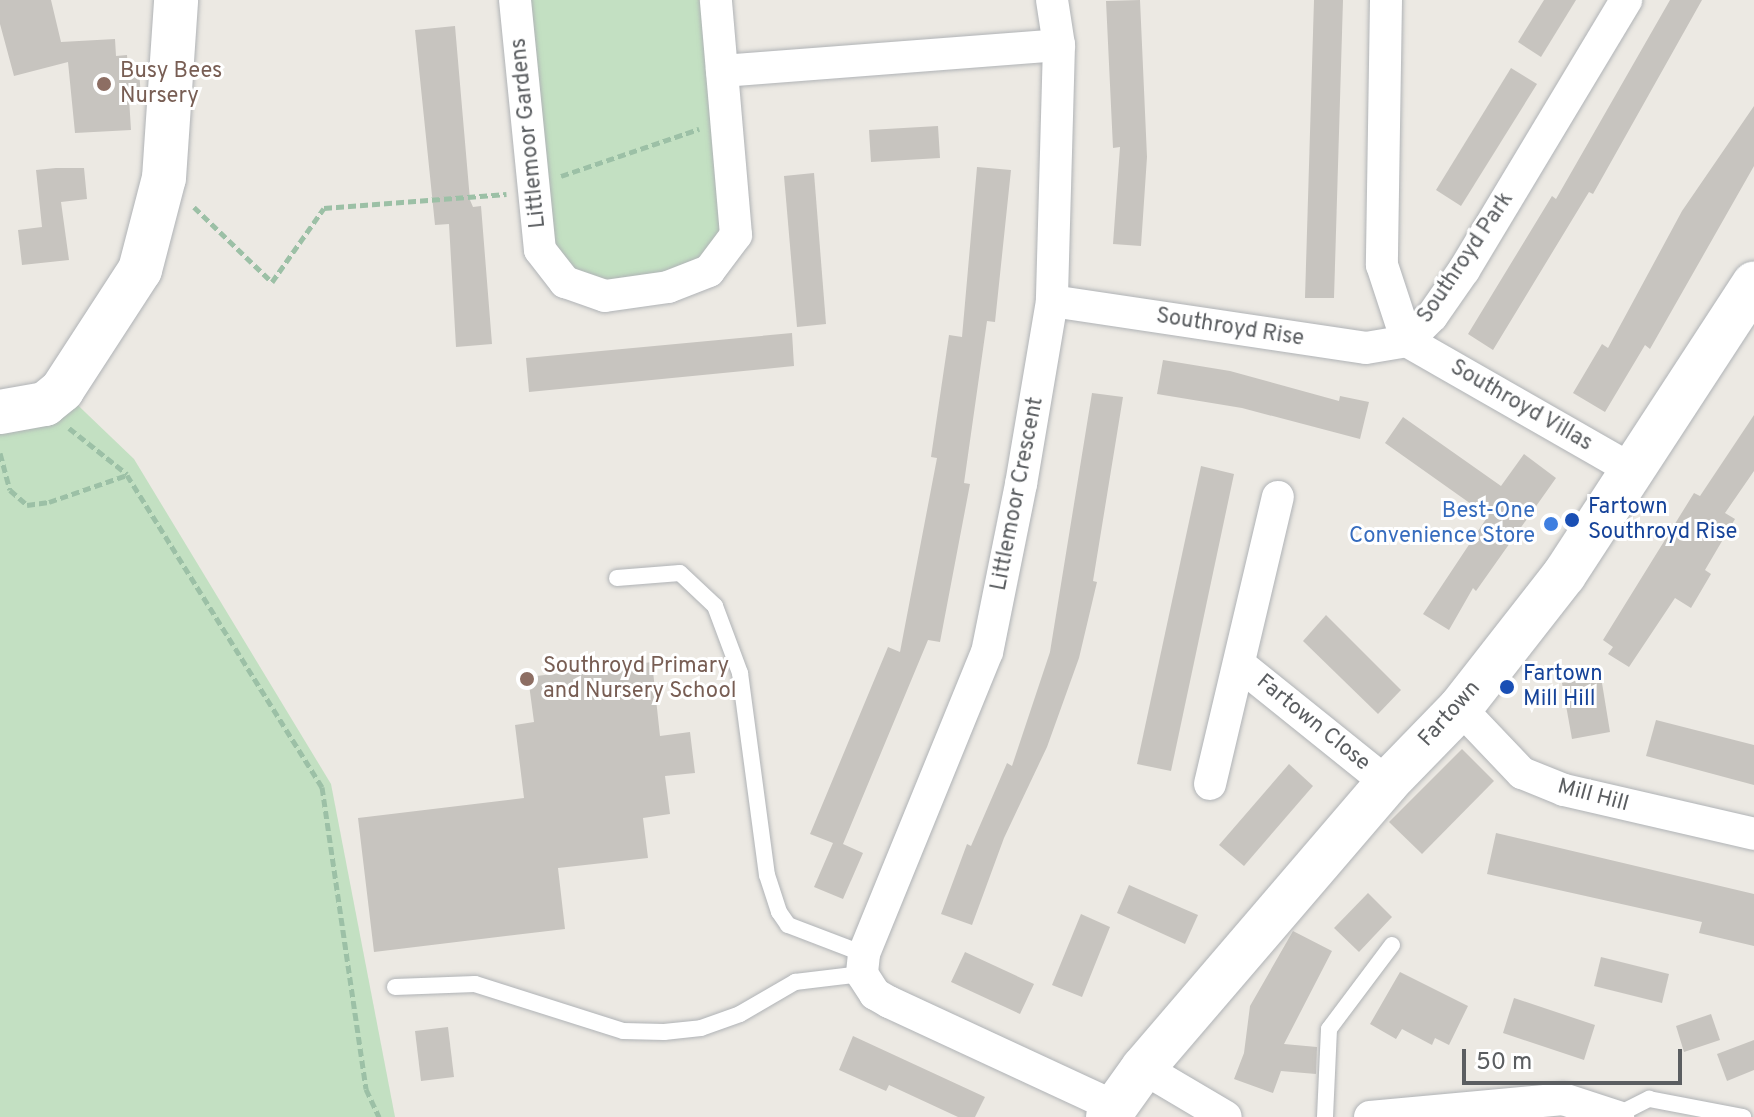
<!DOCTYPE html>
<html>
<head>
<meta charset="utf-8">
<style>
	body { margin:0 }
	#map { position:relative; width:1754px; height:1117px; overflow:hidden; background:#ece9e3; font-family:Overpass,sans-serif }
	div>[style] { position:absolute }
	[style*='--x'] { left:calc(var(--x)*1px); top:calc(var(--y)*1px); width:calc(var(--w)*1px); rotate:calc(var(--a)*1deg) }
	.green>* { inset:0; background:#c3e0c2 }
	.building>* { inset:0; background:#c7c4bf }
	.path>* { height:5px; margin-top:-2.5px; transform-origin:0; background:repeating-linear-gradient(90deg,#9cc0a6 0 8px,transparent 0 12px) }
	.roads { filter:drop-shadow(0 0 2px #b0b3b6) drop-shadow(0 0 2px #b0b3b6) }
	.lane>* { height:16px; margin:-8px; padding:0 8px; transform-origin:8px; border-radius:8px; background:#fff }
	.street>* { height:32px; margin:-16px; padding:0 16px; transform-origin:16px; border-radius:16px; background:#fff }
	.secondary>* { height:44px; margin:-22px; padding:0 22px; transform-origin:22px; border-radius:22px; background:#fff }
	.dots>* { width:22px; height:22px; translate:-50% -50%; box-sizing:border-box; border:4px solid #fff; border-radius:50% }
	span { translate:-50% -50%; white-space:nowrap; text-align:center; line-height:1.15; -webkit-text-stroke:6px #fff; paint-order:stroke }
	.education-label { font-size:22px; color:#785e54 }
	.left { translate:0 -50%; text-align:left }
	.street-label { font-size:22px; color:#5b5e61 }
	.transit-label { font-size:22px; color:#164399 }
	.shop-label { font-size:22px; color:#366cbe }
	.right { translate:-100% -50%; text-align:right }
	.scale { position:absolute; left:1462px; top:1049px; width:220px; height:36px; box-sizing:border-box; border:4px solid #5b5e61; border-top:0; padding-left:10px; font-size:24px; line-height:28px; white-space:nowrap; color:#5b5e61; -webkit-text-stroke:6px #fff; paint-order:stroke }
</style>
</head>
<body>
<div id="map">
	<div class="green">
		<div style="clip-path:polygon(515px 0,716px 0,736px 235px,709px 271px,605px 296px,540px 250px)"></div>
		<div style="clip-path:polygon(62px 390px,134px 459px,331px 784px,395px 1117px,0 1117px,0 412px)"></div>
	</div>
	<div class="building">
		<div style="clip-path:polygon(0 0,51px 0,61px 42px,115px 39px,116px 56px,127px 55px,128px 71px,139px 70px,141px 97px,129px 98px,131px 130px,75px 133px,68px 62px,14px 76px,0 24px)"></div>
		<div style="clip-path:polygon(1140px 0,1147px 157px,1141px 246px,1113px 244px,1120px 147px,1113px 148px,1106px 1px)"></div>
		<div style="clip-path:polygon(1314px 0,1343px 0,1334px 298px,1305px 298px)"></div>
		<div style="clip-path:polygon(1544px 0,1576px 0,1541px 57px,1518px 42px)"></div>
		<div style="clip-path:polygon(1670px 0,1702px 0,1593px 194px,1589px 192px,1493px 350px,1468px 334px,1552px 196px,1556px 199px)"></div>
		<div style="clip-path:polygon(455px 26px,470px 200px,473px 207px,481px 206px,492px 344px,456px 347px,449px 224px,435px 225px,415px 30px)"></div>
		<div style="clip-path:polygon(1511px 68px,1537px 84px,1461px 206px,1436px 190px)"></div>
		<div style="clip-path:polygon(1754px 106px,1754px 166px,1650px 349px,1645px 345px,1605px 412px,1573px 393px,1602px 344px,1608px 348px,1682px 211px)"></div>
		<div style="clip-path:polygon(938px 126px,940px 158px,871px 162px,869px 130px)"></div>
		<div style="clip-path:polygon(977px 167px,1011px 170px,995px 322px,987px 321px,964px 483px,970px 484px,940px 642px,928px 640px,843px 844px,863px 853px,843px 899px,814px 887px,833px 843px,810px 834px,888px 647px,900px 652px,937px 458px,931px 457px,949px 335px,962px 337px)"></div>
		<div style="clip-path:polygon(56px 168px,84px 168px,87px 199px,61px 202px,69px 260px,22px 265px,18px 230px,42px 227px,36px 170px)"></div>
		<div style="clip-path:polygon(814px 173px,826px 324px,797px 327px,784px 176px)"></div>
		<div style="clip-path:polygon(792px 333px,794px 366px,529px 392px,526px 358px)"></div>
		<div style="clip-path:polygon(1163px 360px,1230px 371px,1339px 401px,1340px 396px,1369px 402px,1360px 439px,1242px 408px,1157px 394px)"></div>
		<div style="clip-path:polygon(1092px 393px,1123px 397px,1093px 581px,1097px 582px,1079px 658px,1047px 747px,1004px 838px,972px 925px,941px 914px,967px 844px,971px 846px,1007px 763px,1012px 766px,1050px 652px)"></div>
		<div style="clip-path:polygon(1754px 415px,1754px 471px,1725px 513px,1735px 519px,1705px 570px,1711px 574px,1691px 608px,1675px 598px,1629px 667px,1608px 654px,1613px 647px,1603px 640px,1694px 493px,1700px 496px)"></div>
		<div style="clip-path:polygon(1403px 417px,1501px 486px,1524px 454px,1556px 478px,1476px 591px,1473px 588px,1449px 630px,1423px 614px,1488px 516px,1385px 443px)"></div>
		<div style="clip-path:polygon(1201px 466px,1234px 474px,1171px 771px,1137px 764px)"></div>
		<div style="clip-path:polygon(1326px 615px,1401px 690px,1378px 714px,1303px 641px)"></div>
		<div style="clip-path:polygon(652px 662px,660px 736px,690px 732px,695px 773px,665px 776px,670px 814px,643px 818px,648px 858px,558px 868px,565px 929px,374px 952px,358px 818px,524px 798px,515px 725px,534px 722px,528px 677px)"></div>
		<div style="clip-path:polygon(1601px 677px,1610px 732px,1572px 739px,1562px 683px)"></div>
		<div style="clip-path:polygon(1656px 720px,1754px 745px,1754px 785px,1646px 756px)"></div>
		<div style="clip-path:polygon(1462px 749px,1494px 781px,1422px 854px,1389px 822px)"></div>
		<div style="clip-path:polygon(1289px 764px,1313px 786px,1244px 866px,1219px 845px)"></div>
		<div style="clip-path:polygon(1496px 833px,1754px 894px,1754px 946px,1699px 933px,1702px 922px,1487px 874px)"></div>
		<div style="clip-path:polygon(1129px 885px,1198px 915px,1185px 944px,1117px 913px)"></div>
		<div style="clip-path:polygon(1368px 893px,1392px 917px,1359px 952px,1334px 928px)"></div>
		<div style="clip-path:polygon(1081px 914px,1110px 927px,1082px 997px,1052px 985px)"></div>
		<div style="clip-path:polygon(1293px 931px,1332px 951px,1284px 1044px,1317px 1047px,1316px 1074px,1281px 1071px,1273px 1093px,1234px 1079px,1244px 1053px,1250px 1006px)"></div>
		<div style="clip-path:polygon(965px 952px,1034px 984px,1020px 1014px,951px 982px)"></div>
		<div style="clip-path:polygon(1601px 957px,1669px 974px,1662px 1003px,1594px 986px)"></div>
		<div style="clip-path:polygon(1400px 972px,1468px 1006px,1449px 1045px,1435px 1038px,1432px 1045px,1402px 1029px,1396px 1039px,1370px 1024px)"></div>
		<div style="clip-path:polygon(1514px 998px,1595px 1025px,1584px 1060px,1503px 1033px)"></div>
		<div style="clip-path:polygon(1711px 1014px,1720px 1040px,1684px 1052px,1676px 1026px)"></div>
		<div style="clip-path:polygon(448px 1027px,454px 1077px,421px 1081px,415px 1031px)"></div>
		<div style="clip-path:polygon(853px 1036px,985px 1097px,975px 1117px,958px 1117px,889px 1085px,886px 1091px,839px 1070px)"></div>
		<div style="clip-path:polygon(1754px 1040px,1754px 1070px,1727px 1081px,1717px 1054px)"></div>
	</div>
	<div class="path">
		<div style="--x:561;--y:176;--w:146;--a:-18.8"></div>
		<div style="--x:194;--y:207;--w:108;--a:43.9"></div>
		<div style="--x:272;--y:282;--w:90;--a:-54.9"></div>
		<div style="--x:324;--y:208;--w:183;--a:-4.4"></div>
		<div style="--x:69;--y:428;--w:74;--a:38.4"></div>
		<div style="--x:0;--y:453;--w:38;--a:75"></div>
		<div style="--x:10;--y:490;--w:23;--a:41"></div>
		<div style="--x:27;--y:505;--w:22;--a:-8"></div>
		<div style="--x:49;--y:502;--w:83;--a:-19.1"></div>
		<div style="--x:127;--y:475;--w:368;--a:58"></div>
		<div style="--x:322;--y:787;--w:305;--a:81.7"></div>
		<div style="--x:366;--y:1089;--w:31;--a:65"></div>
	</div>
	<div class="roads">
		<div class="lane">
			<div style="--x:617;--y:578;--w:63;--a:-4.5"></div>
			<div style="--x:680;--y:573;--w:48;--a:43.3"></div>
			<div style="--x:715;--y:606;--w:72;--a:69.5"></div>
			<div style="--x:740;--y:673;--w:204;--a:82.4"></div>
			<div style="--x:767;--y:875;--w:39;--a:72"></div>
			<div style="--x:779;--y:912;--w:16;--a:55"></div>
			<div style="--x:788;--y:925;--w:81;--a:20.9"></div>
			<div style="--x:395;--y:987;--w:80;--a:-2.1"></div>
			<div style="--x:475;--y:984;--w:155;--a:17.6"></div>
			<div style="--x:623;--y:1031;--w:41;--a:1.4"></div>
			<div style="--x:664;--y:1032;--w:37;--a:-6"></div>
			<div style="--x:701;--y:1028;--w:41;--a:-19.7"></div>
			<div style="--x:740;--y:1014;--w:64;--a:-30.2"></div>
			<div style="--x:795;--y:982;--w:67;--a:-6.8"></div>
			<div style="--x:1619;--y:1114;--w:34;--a:-27"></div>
			<div style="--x:1649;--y:1099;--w:96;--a:10.8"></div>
			<div style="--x:1325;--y:1117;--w:88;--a:-87.4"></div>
			<div style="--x:1329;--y:1029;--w:105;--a:-53.1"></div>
		</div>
		<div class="street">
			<div style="--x:515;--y:0;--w:251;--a:84.3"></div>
			<div style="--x:540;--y:250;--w:41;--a:52"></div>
			<div style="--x:565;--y:282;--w:42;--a:19.3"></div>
			<div style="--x:605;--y:296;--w:64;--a:-8.1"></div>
			<div style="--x:668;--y:287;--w:44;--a:-21.3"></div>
			<div style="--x:709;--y:271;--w:45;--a:-53.1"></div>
			<div style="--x:736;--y:235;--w:236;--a:-94.9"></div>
			<div style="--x:1052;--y:0;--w:46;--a:81.2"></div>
			<div style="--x:1059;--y:45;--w:256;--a:91.6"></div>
			<div style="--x:1052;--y:301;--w:186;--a:99.6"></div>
			<div style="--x:1021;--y:484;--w:171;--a:101.4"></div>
			<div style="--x:987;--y:652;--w:326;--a:112.2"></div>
			<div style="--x:864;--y:954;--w:20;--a:96"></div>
			<div style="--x:862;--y:974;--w:24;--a:57"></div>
			<div style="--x:875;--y:994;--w:16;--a:30"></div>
			<div style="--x:889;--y:1002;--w:249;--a:24.9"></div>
			<div style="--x:1386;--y:0;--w:265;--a:90.9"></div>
			<div style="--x:1382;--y:265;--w:80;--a:71.8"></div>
			<div style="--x:722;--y:71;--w:338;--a:-4.4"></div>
			<div style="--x:1052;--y:301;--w:317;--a:8.5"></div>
			<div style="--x:1366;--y:348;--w:42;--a:-9.7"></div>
			<div style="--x:1407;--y:341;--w:35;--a:-45"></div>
			<div style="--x:1432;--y:316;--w:56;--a:-55.2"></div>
			<div style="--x:1464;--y:270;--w:315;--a:-59"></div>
			<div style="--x:1407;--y:341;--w:262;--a:29.8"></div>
			<div style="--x:1239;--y:664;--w:190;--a:38.8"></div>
			<div style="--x:1460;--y:708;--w:90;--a:46.4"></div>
			<div style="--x:1522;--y:773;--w:45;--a:22"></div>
			<div style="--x:1564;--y:790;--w:195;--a:13"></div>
			<div style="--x:1210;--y:784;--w:295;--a:-76.7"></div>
			<div style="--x:1143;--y:1068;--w:96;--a:30.6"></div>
			<div style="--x:1370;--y:1117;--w:194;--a:-5.3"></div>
			<div style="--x:1563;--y:1099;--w:58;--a:18.1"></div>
		</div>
		<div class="secondary">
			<div style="--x:0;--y:412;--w:46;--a:-10.1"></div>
			<div style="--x:45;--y:404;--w:22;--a:-39"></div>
			<div style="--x:62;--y:390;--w:143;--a:-57"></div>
			<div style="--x:140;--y:270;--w:95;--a:-75.4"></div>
			<div style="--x:164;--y:178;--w:178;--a:-86.1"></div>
			<div style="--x:1108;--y:1117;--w:60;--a:-54.5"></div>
			<div style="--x:1143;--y:1068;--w:375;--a:-49.4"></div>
			<div style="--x:1387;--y:783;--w:105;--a:-45.8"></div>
			<div style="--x:1460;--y:708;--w:169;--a:-52"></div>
			<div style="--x:1564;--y:575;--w:348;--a:-56.9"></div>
		</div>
	</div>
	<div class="dots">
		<div style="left:104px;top:84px;background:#8d6e63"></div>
		<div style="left:1572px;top:520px;background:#1a4fb4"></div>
		<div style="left:1551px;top:524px;background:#3f7fe0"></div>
		<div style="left:527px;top:679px;background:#8d6e63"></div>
		<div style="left:1507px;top:687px;background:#1a4fb4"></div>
	</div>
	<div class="education-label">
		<span class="left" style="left:120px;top:84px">Busy Bees<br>Nursery</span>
		<span class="left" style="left:543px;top:679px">Southroyd Primary<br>and Nursery School</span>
	</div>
	<div class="street-label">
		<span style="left:529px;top:133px;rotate:-96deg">Littlemoor Gardens</span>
		<span style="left:1466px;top:258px;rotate:-56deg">Southroyd Park</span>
		<span style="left:1230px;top:328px;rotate:9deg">Southroyd Rise</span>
		<span style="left:1521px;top:406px;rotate:30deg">Southroyd Villas</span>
		<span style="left:1018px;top:494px;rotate:-79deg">Littlemoor Crescent</span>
		<span style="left:1450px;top:714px;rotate:-48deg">Fartown</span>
		<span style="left:1313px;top:723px;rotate:39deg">Fartown Close</span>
		<span style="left:1593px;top:796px;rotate:15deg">Mill Hill</span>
	</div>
	<div class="transit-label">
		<span class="left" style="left:1588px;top:520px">Fartown<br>Southroyd Rise</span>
		<span class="left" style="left:1523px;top:687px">Fartown<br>Mill Hill</span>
	</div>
	<div class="shop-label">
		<span class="right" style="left:1535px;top:524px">Best-One<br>Convenience Store</span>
	</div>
	<div class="scale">50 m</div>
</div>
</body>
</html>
